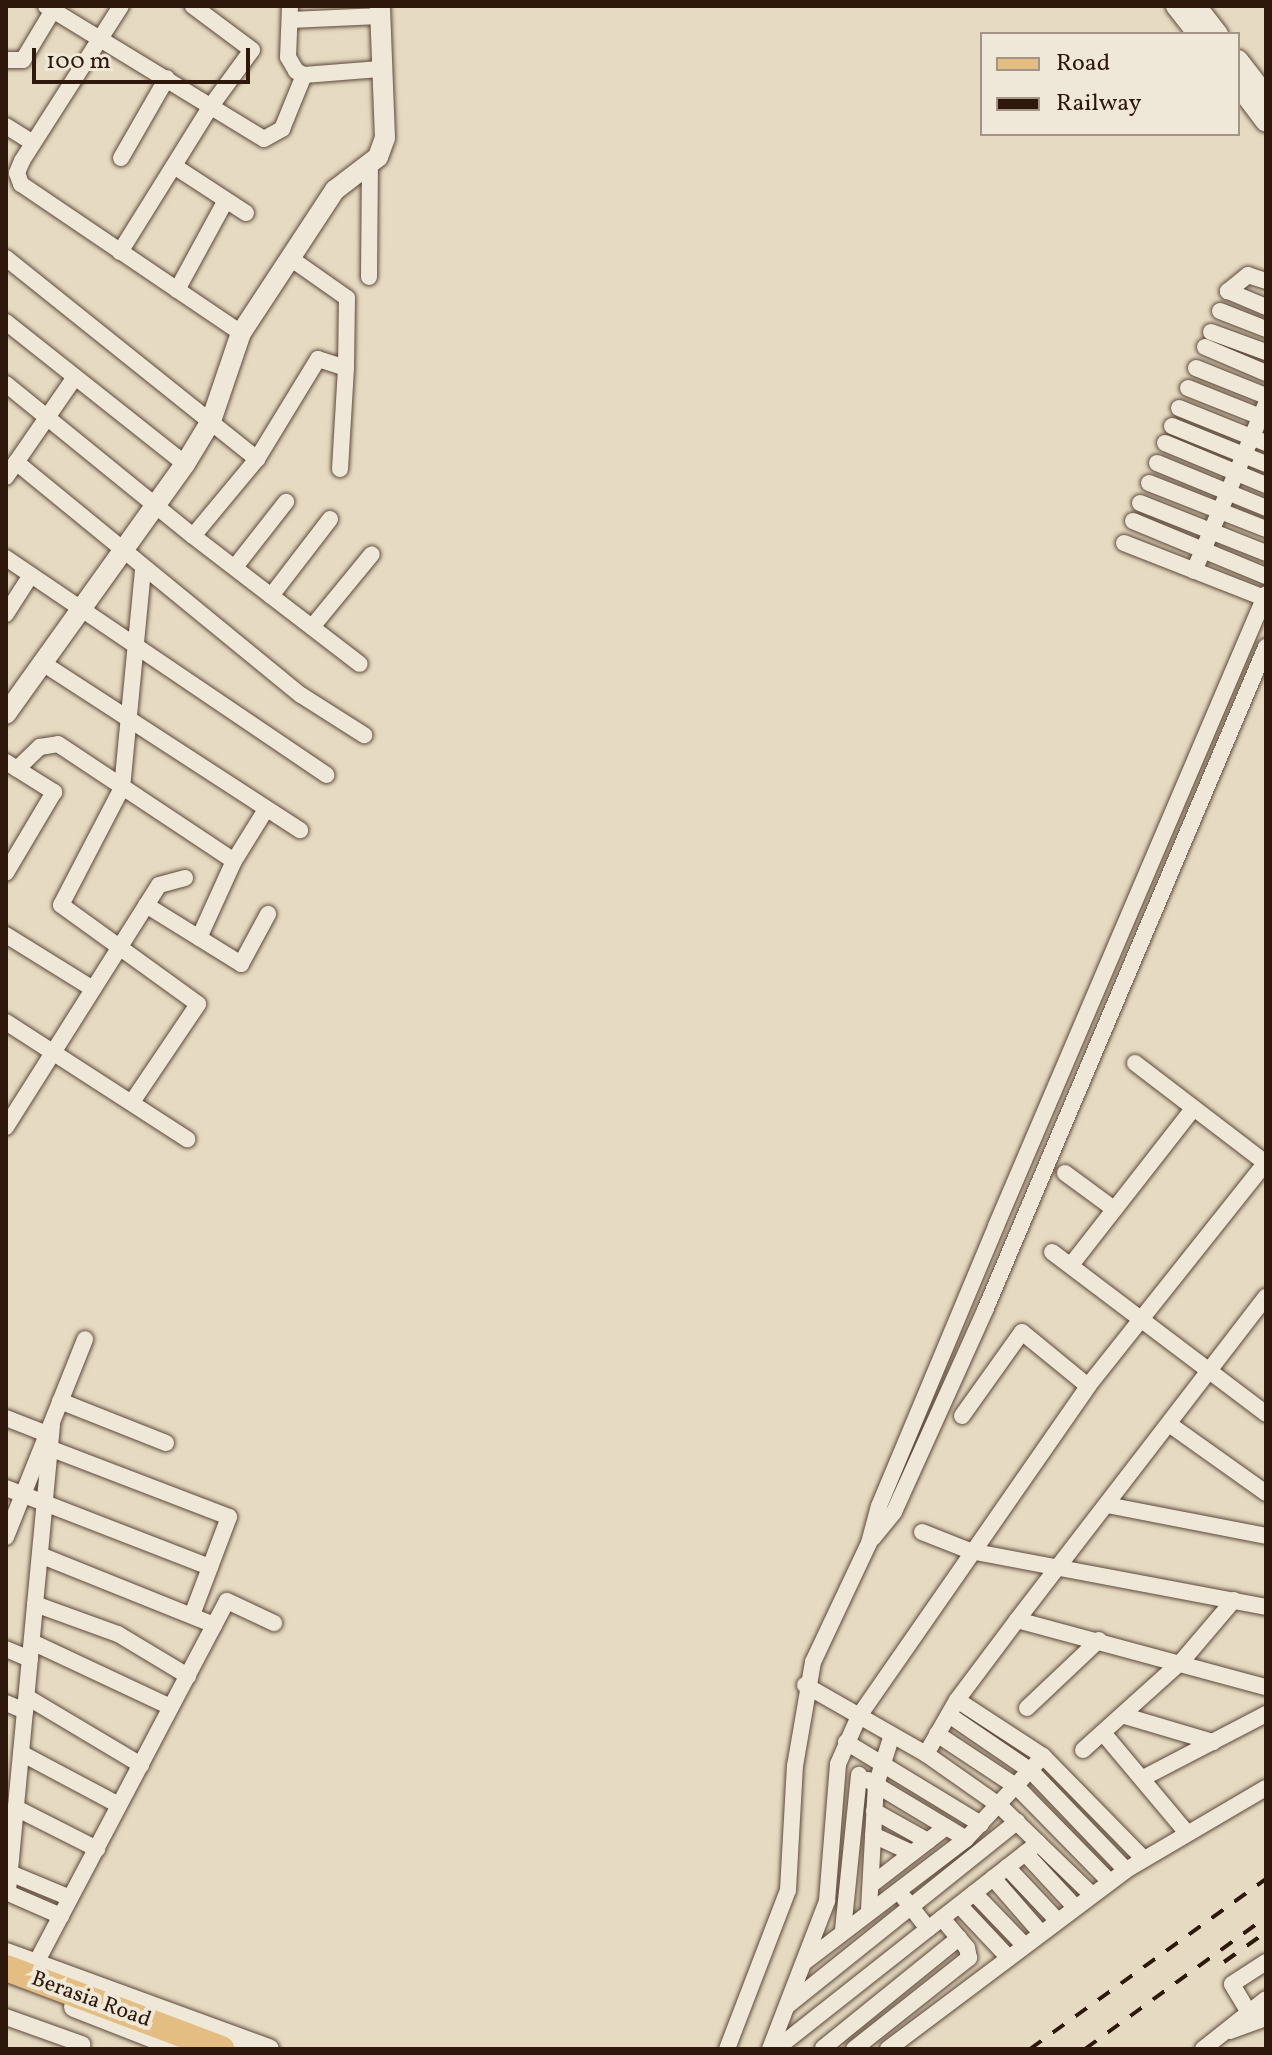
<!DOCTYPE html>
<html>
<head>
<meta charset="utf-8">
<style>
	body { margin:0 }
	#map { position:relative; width:1272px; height:2055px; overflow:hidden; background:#e6dac2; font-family:Vollkorn,serif }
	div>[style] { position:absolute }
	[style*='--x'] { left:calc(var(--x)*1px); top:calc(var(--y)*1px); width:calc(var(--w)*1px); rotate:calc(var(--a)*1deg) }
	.roads { filter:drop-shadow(0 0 2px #5c483a) drop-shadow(0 0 2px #5c483a) }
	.minor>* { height:16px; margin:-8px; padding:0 8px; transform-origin:8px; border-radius:8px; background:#efe7d7 }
	.tertiary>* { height:20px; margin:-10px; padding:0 10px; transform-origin:10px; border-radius:10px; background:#efe7d7 }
	.primary>* { height:26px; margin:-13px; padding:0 13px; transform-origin:13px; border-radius:13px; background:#e3bd81 }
	.rail>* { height:4px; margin-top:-2px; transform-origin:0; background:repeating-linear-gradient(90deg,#2e180c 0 14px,transparent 0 28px) }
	span { translate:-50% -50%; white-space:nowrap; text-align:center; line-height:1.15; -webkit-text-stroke:8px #efe7d7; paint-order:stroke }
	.street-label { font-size:22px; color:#2e180c }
	.frame { position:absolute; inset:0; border:8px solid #2e180c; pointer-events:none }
	.legend { position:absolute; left:980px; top:32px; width:260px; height:104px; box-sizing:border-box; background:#efe7d7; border:2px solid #a29486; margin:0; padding:10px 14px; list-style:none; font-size:24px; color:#2e180c }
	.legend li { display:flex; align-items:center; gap:16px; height:40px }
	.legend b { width:40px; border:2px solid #a29486 }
	.scale { position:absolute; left:32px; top:48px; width:218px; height:36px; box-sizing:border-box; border:4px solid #2e180c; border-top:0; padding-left:10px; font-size:24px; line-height:28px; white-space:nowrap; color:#2e180c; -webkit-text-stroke:6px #efe7d7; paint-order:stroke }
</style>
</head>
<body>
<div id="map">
	<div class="roads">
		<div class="minor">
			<div style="--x:46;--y:6;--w:255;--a:31.4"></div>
			<div style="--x:264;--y:139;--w:21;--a:-29"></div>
			<div style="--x:282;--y:129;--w:58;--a:-67.8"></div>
			<div style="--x:121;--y:6;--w:184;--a:122.6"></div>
			<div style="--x:22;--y:161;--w:13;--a:113"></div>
			<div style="--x:17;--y:173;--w:12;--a:70"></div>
			<div style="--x:21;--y:184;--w:266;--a:34.1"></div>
			<div style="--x:290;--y:6;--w:51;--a:92.2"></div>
			<div style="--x:288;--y:57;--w:16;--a:60"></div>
			<div style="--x:296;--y:71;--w:9;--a:27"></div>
			<div style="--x:304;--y:75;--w:76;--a:-4.5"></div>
			<div style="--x:290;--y:20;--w:90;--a:-2.5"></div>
			<div style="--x:6;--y:60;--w:17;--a:0"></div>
			<div style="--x:23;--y:60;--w:58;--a:-59"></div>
			<div style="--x:6;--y:126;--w:32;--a:32"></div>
			<div style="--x:121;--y:158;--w:92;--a:-60.1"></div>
			<div style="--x:174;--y:166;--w:86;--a:33.1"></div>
			<div style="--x:120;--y:252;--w:172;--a:-58.1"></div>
			<div style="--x:211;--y:106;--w:69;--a:-53.8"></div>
			<div style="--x:252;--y:50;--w:74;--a:-143.3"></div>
			<div style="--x:6;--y:258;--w:322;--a:38.7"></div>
			<div style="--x:257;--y:459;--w:100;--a:129.7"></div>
			<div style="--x:193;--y:536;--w:241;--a:-140.9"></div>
			<div style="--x:369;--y:277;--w:112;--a:-89.5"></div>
			<div style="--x:1266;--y:281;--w:19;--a:-162"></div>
			<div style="--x:1248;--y:275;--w:26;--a:141"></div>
			<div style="--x:1228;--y:291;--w:41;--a:22.8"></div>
			<div style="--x:177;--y:290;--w:102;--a:-61.4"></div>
			<div style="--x:1220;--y:311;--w:49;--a:21.4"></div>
			<div style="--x:6;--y:322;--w:228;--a:38.4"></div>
			<div style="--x:1211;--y:332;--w:59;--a:20"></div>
			<div style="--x:1205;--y:347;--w:66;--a:23.1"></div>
			<div style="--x:1196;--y:368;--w:75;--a:21.8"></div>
			<div style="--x:1188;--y:388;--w:84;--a:21.7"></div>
			<div style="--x:1179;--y:408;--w:94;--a:21.9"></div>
			<div style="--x:1172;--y:426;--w:101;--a:22"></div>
			<div style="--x:1165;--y:443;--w:109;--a:22.6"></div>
			<div style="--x:257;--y:459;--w:117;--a:-58.6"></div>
			<div style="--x:318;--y:359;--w:29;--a:18"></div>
			<div style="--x:346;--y:368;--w:70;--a:-89.2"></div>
			<div style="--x:347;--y:298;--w:70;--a:-144.9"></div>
			<div style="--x:16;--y:462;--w:368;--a:39.3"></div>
			<div style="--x:301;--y:695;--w:75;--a:32.4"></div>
			<div style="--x:1157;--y:463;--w:118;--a:22.4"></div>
			<div style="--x:340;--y:469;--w:101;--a:-86.6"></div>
			<div style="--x:6;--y:477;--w:121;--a:-55.4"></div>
			<div style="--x:1149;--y:483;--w:126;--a:21.5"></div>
			<div style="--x:1140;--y:503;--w:136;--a:21.6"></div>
			<div style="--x:1133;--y:521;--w:144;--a:22.5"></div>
			<div style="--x:193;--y:536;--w:210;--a:37.5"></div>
			<div style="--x:1124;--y:543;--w:150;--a:21.4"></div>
			<div style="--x:6;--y:558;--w:387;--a:34.1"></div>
			<div style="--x:235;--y:567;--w:83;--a:-51.9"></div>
			<div style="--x:1194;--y:571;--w:182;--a:-66.7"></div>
			<div style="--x:271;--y:596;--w:97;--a:-52.5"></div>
			<div style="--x:6;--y:614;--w:46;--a:-57.3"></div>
			<div style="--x:312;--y:627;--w:94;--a:-50.6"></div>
			<div style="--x:41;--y:662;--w:309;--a:33"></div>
			<div style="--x:6;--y:762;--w:57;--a:32"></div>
			<div style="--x:54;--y:792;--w:94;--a:120.7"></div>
			<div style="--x:17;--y:769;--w:32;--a:-44"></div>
			<div style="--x:40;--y:747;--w:18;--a:-9"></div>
			<div style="--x:58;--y:744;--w:211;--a:33.6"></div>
			<div style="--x:146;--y:905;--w:112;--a:31.8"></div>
			<div style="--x:241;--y:964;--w:57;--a:-61.6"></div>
			<div style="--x:6;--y:935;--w:102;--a:31.8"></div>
			<div style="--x:199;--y:938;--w:85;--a:-65.6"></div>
			<div style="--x:234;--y:861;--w:59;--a:-58.2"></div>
			<div style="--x:6;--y:1022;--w:216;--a:32.9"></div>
			<div style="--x:1135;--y:1063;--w:165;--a:37.4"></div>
			<div style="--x:132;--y:1102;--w:118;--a:-56"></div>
			<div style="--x:198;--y:1004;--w:169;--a:-144.1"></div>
			<div style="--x:61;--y:905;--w:132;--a:-62.5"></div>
			<div style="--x:122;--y:788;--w:221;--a:-84.5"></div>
			<div style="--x:6;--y:1127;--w:286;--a:-57.7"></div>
			<div style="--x:159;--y:885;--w:27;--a:-15"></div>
			<div style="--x:1065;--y:1173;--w:61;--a:36.3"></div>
			<div style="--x:1052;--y:1252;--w:268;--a:37.1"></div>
			<div style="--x:1071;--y:1265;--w:198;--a:-52"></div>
			<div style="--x:60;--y:1401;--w:114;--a:21.6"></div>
			<div style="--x:962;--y:1416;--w:103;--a:-54.5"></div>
			<div style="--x:1022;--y:1332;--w:85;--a:39.3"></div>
			<div style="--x:6;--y:1418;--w:44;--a:21.3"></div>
			<div style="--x:1169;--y:1424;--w:119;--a:35.4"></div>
			<div style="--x:52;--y:1425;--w:470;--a:95.4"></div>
			<div style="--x:8;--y:1893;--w:58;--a:23.5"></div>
			<div style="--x:44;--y:1446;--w:198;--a:21"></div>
			<div style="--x:229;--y:1517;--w:105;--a:110.7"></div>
			<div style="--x:6;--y:1488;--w:219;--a:21.2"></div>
			<div style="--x:1107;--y:1505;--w:162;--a:11"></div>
			<div style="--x:922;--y:1532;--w:52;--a:21.6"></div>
			<div style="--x:970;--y:1551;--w:301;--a:10.7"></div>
			<div style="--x:6;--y:1537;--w:213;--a:-68.2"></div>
			<div style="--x:873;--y:1538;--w:33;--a:-51"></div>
			<div style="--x:894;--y:1512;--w:224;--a:-65.7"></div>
			<div style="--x:986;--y:1308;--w:718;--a:-67.04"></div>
			<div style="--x:40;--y:1555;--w:188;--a:21.9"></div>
			<div style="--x:35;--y:1604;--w:88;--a:19.9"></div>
			<div style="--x:118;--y:1634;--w:82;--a:31"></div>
			<div style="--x:1017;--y:1620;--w:258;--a:15.1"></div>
			<div style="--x:32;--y:1642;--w:153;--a:25.1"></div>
			<div style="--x:6;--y:1649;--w:26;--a:23"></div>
			<div style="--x:805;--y:1685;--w:139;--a:29.7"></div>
			<div style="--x:926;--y:1754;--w:90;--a:35.1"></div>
			<div style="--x:1000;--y:1806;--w:128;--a:44.1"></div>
			<div style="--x:27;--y:1697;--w:133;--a:30.8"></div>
			<div style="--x:957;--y:1700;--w:103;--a:33.1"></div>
			<div style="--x:1043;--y:1756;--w:144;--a:45.6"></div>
			<div style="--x:6;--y:1703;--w:21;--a:23"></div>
			<div style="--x:1027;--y:1708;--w:99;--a:-43.4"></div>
			<div style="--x:949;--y:1715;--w:99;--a:34.3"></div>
			<div style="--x:1031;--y:1771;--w:137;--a:46.2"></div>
			<div style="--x:1125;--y:1716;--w:92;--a:16.5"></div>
			<div style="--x:937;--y:1734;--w:96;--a:33.5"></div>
			<div style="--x:1017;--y:1787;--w:133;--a:45.6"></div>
			<div style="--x:1104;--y:1734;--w:129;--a:50"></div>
			<div style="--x:846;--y:1742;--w:158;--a:31.3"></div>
			<div style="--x:1083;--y:1750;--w:133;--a:-42"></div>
			<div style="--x:1182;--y:1661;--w:80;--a:-49.6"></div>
			<div style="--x:21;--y:1753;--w:111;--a:28"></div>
			<div style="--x:926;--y:1754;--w:62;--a:-60.1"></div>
			<div style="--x:957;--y:1700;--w:100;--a:-53.1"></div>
			<div style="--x:1017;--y:1620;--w:408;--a:-52.4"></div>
			<div style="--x:1143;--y:1778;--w:139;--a:-27.5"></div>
			<div style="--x:868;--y:1780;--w:114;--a:31"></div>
			<div style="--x:16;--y:1808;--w:91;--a:26.8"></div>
			<div style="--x:874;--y:1811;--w:62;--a:29.1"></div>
			<div style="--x:873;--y:1835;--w:43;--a:24.8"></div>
			<div style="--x:1025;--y:1853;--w:74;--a:47.2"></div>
			<div style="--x:1007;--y:1867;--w:73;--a:46.7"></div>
			<div style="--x:10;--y:1873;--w:65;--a:22.6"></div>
			<div style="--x:993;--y:1878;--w:72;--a:49"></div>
			<div style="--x:871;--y:1885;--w:95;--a:-37.7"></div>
			<div style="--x:974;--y:1893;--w:71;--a:46.1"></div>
			<div style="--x:904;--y:1898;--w:39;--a:52"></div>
			<div style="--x:928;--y:1929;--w:140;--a:-38"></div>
			<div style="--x:959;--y:1905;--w:70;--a:46.7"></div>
			<div style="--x:869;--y:1909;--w:124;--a:-86.8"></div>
			<div style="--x:876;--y:1785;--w:52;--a:-72.3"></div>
			<div style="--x:843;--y:1930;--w:156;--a:-84.1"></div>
			<div style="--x:806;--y:1961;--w:201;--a:-37.3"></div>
			<div style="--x:966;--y:1839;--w:113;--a:-47.1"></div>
			<div style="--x:36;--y:1963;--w:409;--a:-62.2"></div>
			<div style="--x:227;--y:1601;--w:52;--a:25.1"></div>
			<div style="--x:787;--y:2006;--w:295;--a:-38.7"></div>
			<div style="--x:1248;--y:2011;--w:31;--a:-121"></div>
			<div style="--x:1232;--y:1984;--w:40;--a:-32.9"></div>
			<div style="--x:6;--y:2017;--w:81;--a:19.6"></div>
			<div style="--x:1230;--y:2031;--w:38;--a:-20"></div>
			<div style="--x:823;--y:2048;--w:175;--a:-39"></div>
			<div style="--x:727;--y:2049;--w:170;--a:-69"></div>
			<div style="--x:788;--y:1890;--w:124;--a:-86.8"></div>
			<div style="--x:795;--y:1766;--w:106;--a:-80.2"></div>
			<div style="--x:813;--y:1662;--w:132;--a:-64.8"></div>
			<div style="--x:869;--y:1543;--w:38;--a:-75"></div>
			<div style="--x:879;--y:1506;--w:303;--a:-67.3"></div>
			<div style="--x:996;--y:1226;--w:687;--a:-66.87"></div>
			<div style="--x:770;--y:2049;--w:159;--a:-68.9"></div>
			<div style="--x:827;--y:1901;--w:137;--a:-85.4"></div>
			<div style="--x:838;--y:1764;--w:52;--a:-66.4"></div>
			<div style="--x:859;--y:1716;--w:402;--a:-55.2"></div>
			<div style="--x:1088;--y:1386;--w:286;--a:-51.5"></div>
			<div style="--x:776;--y:2049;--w:194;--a:-38.3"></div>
			<div style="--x:854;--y:2049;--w:147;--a:-38.4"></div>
			<div style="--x:969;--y:1958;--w:10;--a:-101"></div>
			<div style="--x:967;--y:1948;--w:39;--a:-130"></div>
			<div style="--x:888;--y:2049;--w:298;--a:-36.9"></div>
			<div style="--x:1126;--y:1870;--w:162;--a:-30.4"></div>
			<div style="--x:1203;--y:2049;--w:80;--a:-38.4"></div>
		</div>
		<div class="tertiary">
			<div style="--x:1176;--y:6;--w:36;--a:52"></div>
			<div style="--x:1196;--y:6;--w:36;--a:52"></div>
			<div style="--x:1238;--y:60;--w:46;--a:52.1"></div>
			<div style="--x:1238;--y:85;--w:46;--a:52.9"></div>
			<div style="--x:6;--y:714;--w:307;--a:-54.4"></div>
			<div style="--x:185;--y:464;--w:50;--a:-58.8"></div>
			<div style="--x:211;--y:421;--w:93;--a:-71.2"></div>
			<div style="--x:241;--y:333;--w:171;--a:-56.7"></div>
			<div style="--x:335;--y:190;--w:54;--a:-37.5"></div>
			<div style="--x:378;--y:157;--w:20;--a:-70"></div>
			<div style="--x:385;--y:138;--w:132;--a:-92.2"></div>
			<div style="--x:6;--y:1953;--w:280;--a:20.1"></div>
			<div style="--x:74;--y:2007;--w:116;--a:21.3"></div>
		</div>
		<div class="primary">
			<div style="--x:6;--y:1968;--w:230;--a:20.6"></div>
		</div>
	</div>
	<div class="rail">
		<div style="--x:1224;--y:1962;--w:52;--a:-35.5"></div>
		<div style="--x:1030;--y:2049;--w:291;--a:-35.8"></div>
		<div style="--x:1085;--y:2049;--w:224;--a:-36.1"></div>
	</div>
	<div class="street-label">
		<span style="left:91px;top:2000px;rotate:20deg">Berasia Road</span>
	</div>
	<div class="frame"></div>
	<ul class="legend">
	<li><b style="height:10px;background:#e3bd81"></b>Road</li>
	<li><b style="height:10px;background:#2e180c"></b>Railway</li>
	</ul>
	<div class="scale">100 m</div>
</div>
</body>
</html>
